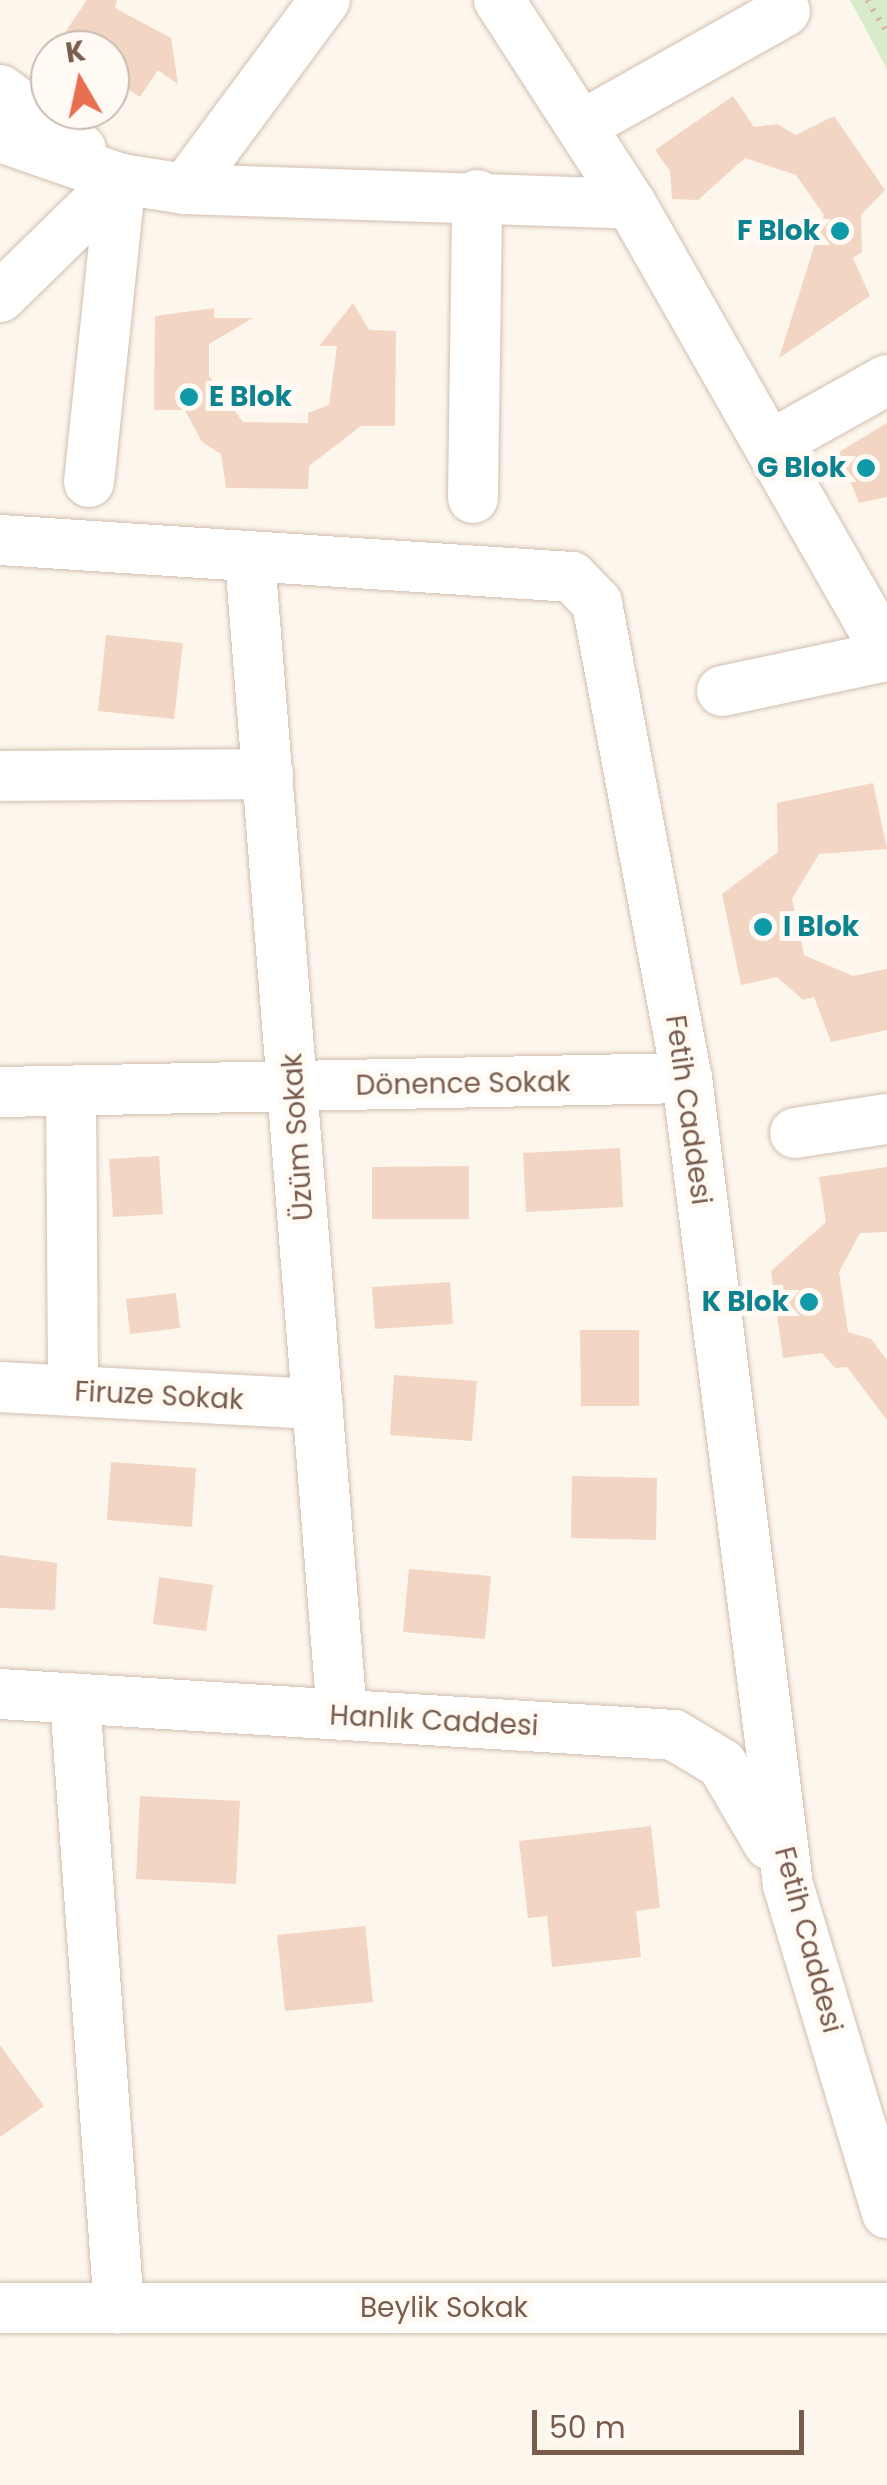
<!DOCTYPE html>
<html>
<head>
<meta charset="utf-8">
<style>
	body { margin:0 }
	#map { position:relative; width:887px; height:2485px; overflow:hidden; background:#fdf6ec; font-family:Poppins,sans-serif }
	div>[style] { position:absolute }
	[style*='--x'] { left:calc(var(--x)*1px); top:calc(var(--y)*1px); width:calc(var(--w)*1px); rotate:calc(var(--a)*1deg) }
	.green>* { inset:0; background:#d8ecc9 }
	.building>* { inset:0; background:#f3d5c3 }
	.path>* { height:6px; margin-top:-3px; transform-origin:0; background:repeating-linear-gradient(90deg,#d9b8a5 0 2.5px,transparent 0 10.5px) }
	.roads { filter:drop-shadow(0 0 2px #d1beb0) drop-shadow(0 0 2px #d1beb0) }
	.minor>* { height:50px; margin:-25px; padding:0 25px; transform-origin:25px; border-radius:25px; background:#fff }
	.dots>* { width:28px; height:28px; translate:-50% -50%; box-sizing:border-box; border:5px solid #fffaf3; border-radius:50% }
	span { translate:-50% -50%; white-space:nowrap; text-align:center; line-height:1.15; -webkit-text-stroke:10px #fffaf3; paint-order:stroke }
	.culture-label { font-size:28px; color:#0d838f; font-weight:700 }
	.right { translate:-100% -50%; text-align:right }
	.left { translate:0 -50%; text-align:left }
	.street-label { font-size:28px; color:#7a5c4d }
	.north { position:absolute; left:30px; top:30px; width:100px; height:100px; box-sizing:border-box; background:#fffaf3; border:2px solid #cabbb1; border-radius:50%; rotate:351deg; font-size:28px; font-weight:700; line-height:40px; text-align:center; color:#7a5c4d }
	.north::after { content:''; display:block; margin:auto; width:35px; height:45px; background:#e76f51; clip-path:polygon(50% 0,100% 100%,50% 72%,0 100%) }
	.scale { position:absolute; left:532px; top:2410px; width:272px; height:45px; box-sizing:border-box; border:5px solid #7a5c4d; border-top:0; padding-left:12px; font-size:30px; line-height:35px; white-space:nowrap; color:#7a5c4d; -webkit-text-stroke:8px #fffaf3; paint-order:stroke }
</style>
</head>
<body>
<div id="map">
	<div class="green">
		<div style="clip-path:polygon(850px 0,887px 0,887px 69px)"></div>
	</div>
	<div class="building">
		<div style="clip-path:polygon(87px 0,117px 0,115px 8px,171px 38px,178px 84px,158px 70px,140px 97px,110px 77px,110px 50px,53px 50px)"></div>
		<div style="clip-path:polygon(733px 96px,754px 127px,777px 124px,796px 135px,834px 116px,885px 190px,861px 215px,862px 252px,853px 258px,870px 296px,779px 358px,824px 215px,796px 175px,745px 158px,698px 200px,672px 199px,670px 171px,655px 150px)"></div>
		<div style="clip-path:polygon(353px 303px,369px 330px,396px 331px,395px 426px,361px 426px,309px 466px,308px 489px,226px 488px,221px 454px,202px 442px,185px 410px,154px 410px,155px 316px,214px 308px,214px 318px,253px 318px,209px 344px,209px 376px,243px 422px,308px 423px,308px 413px,329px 405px,337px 346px,319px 346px)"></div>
		<div style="clip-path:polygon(887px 423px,887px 497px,859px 503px,839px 452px)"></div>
		<div style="clip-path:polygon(106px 635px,183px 643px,174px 719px,98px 711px)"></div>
		<div style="clip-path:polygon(873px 783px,887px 849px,819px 854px,792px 899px,804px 955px,853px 976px,887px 969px,887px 1030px,831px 1042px,814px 997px,803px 1000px,777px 977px,741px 985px,722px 894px,778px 852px,777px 803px)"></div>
		<div style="clip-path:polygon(620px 1148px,623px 1207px,526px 1212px,523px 1153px)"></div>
		<div style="clip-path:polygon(159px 1156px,163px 1214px,113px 1217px,109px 1159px)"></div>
		<div style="clip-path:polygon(469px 1166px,469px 1219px,372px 1219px,372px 1167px)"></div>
		<div style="clip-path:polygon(887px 1167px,887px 1232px,860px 1233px,839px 1272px,848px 1332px,871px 1339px,887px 1360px,887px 1420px,847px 1367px,835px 1368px,822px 1353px,783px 1358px,771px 1271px,826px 1222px,819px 1177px)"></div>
		<div style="clip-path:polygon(450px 1282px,453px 1324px,375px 1329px,372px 1287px)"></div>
		<div style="clip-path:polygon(176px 1293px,180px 1328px,130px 1334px,126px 1299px)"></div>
		<div style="clip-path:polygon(580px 1330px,639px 1330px,639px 1406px,581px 1406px)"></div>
		<div style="clip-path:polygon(394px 1375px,477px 1381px,472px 1441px,390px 1435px)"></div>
		<div style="clip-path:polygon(111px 1462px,196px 1468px,192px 1527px,107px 1520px)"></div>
		<div style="clip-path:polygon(572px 1476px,657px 1478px,656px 1540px,571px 1538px)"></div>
		<div style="clip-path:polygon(0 1555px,57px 1563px,55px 1610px,0 1608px)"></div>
		<div style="clip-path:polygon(409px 1569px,491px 1576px,485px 1639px,403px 1632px)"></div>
		<div style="clip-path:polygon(159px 1577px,213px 1585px,206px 1631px,153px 1624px)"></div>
		<div style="clip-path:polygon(140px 1796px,240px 1801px,236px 1884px,136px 1879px)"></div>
		<div style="clip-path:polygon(651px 1826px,660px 1908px,636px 1911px,641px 1957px,552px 1967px,547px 1916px,528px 1918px,519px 1841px)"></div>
		<div style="clip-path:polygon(365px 1926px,373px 2002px,285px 2011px,277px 1935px)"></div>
		<div style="clip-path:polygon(0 2045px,44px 2106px,0 2137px)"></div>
	</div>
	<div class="path">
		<div style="--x:867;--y:0;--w:38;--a:58"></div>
	</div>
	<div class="roads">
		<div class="minor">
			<div style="--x:499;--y:0;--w:243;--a:57.1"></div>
			<div style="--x:631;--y:204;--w:517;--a:60.31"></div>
			<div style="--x:0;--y:90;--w:100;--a:36.1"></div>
			<div style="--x:581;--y:126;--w:234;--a:-29.4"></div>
			<div style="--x:0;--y:137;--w:128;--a:19.1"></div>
			<div style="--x:121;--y:179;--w:65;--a:8.9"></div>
			<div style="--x:185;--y:189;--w:446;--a:1.9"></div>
			<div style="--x:185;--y:189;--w:235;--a:-53.5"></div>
			<div style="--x:0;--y:297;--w:169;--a:-44.3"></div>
			<div style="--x:769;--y:446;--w:135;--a:-29.2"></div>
			<div style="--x:89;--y:482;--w:305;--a:-84"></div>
			<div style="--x:473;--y:498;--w:303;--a:-89.2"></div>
			<div style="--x:0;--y:540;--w:573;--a:3.7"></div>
			<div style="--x:572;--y:577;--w:36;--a:46"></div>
			<div style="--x:597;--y:603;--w:483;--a:79.3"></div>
			<div style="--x:687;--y:1078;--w:813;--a:82.87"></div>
			<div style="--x:788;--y:1885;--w:343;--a:73.2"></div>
			<div style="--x:250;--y:559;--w:1160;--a:85.45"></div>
			<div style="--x:722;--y:691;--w:169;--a:-12"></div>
			<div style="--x:0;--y:776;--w:268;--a:-0.4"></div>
			<div style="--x:71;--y:1091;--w:300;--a:89.6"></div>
			<div style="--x:0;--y:1092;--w:687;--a:-1.17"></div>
			<div style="--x:795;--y:1133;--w:93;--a:-8.7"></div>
			<div style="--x:0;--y:1387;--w:318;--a:3.1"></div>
			<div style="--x:0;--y:1694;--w:675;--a:3.48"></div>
			<div style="--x:674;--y:1735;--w:56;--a:31.1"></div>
			<div style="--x:722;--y:1764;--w:93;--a:59.6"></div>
			<div style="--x:75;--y:1699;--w:611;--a:85.87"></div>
			<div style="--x:0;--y:2308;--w:887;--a:0"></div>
		</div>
	</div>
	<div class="dots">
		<div style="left:840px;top:231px;background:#0f9aa8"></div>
		<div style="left:189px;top:397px;background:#0f9aa8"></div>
		<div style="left:866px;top:468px;background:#0f9aa8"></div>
		<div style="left:763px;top:927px;background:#0f9aa8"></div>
		<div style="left:809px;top:1302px;background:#0f9aa8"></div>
	</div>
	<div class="culture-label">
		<span class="right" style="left:820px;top:231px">F Blok</span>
		<span class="left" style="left:209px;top:397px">E Blok</span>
		<span class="right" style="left:846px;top:468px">G Blok</span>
		<span class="left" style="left:783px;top:927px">I Blok</span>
		<span class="right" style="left:789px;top:1302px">K Blok</span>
	</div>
	<div class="street-label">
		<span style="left:463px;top:1084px;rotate:-1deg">Dönence Sokak</span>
		<span style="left:688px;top:1110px;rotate:82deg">Fetih Caddesi</span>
		<span style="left:298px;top:1137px;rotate:-94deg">Üzüm Sokak</span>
		<span style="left:159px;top:1396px;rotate:3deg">Firuze Sokak</span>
		<span style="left:434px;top:1721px;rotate:3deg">Hanlık Caddesi</span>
		<span style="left:808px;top:1940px;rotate:75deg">Fetih Caddesi</span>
		<span style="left:444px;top:2308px">Beylik Sokak</span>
	</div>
	<div class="north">K</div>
	<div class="scale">50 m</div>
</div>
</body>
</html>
